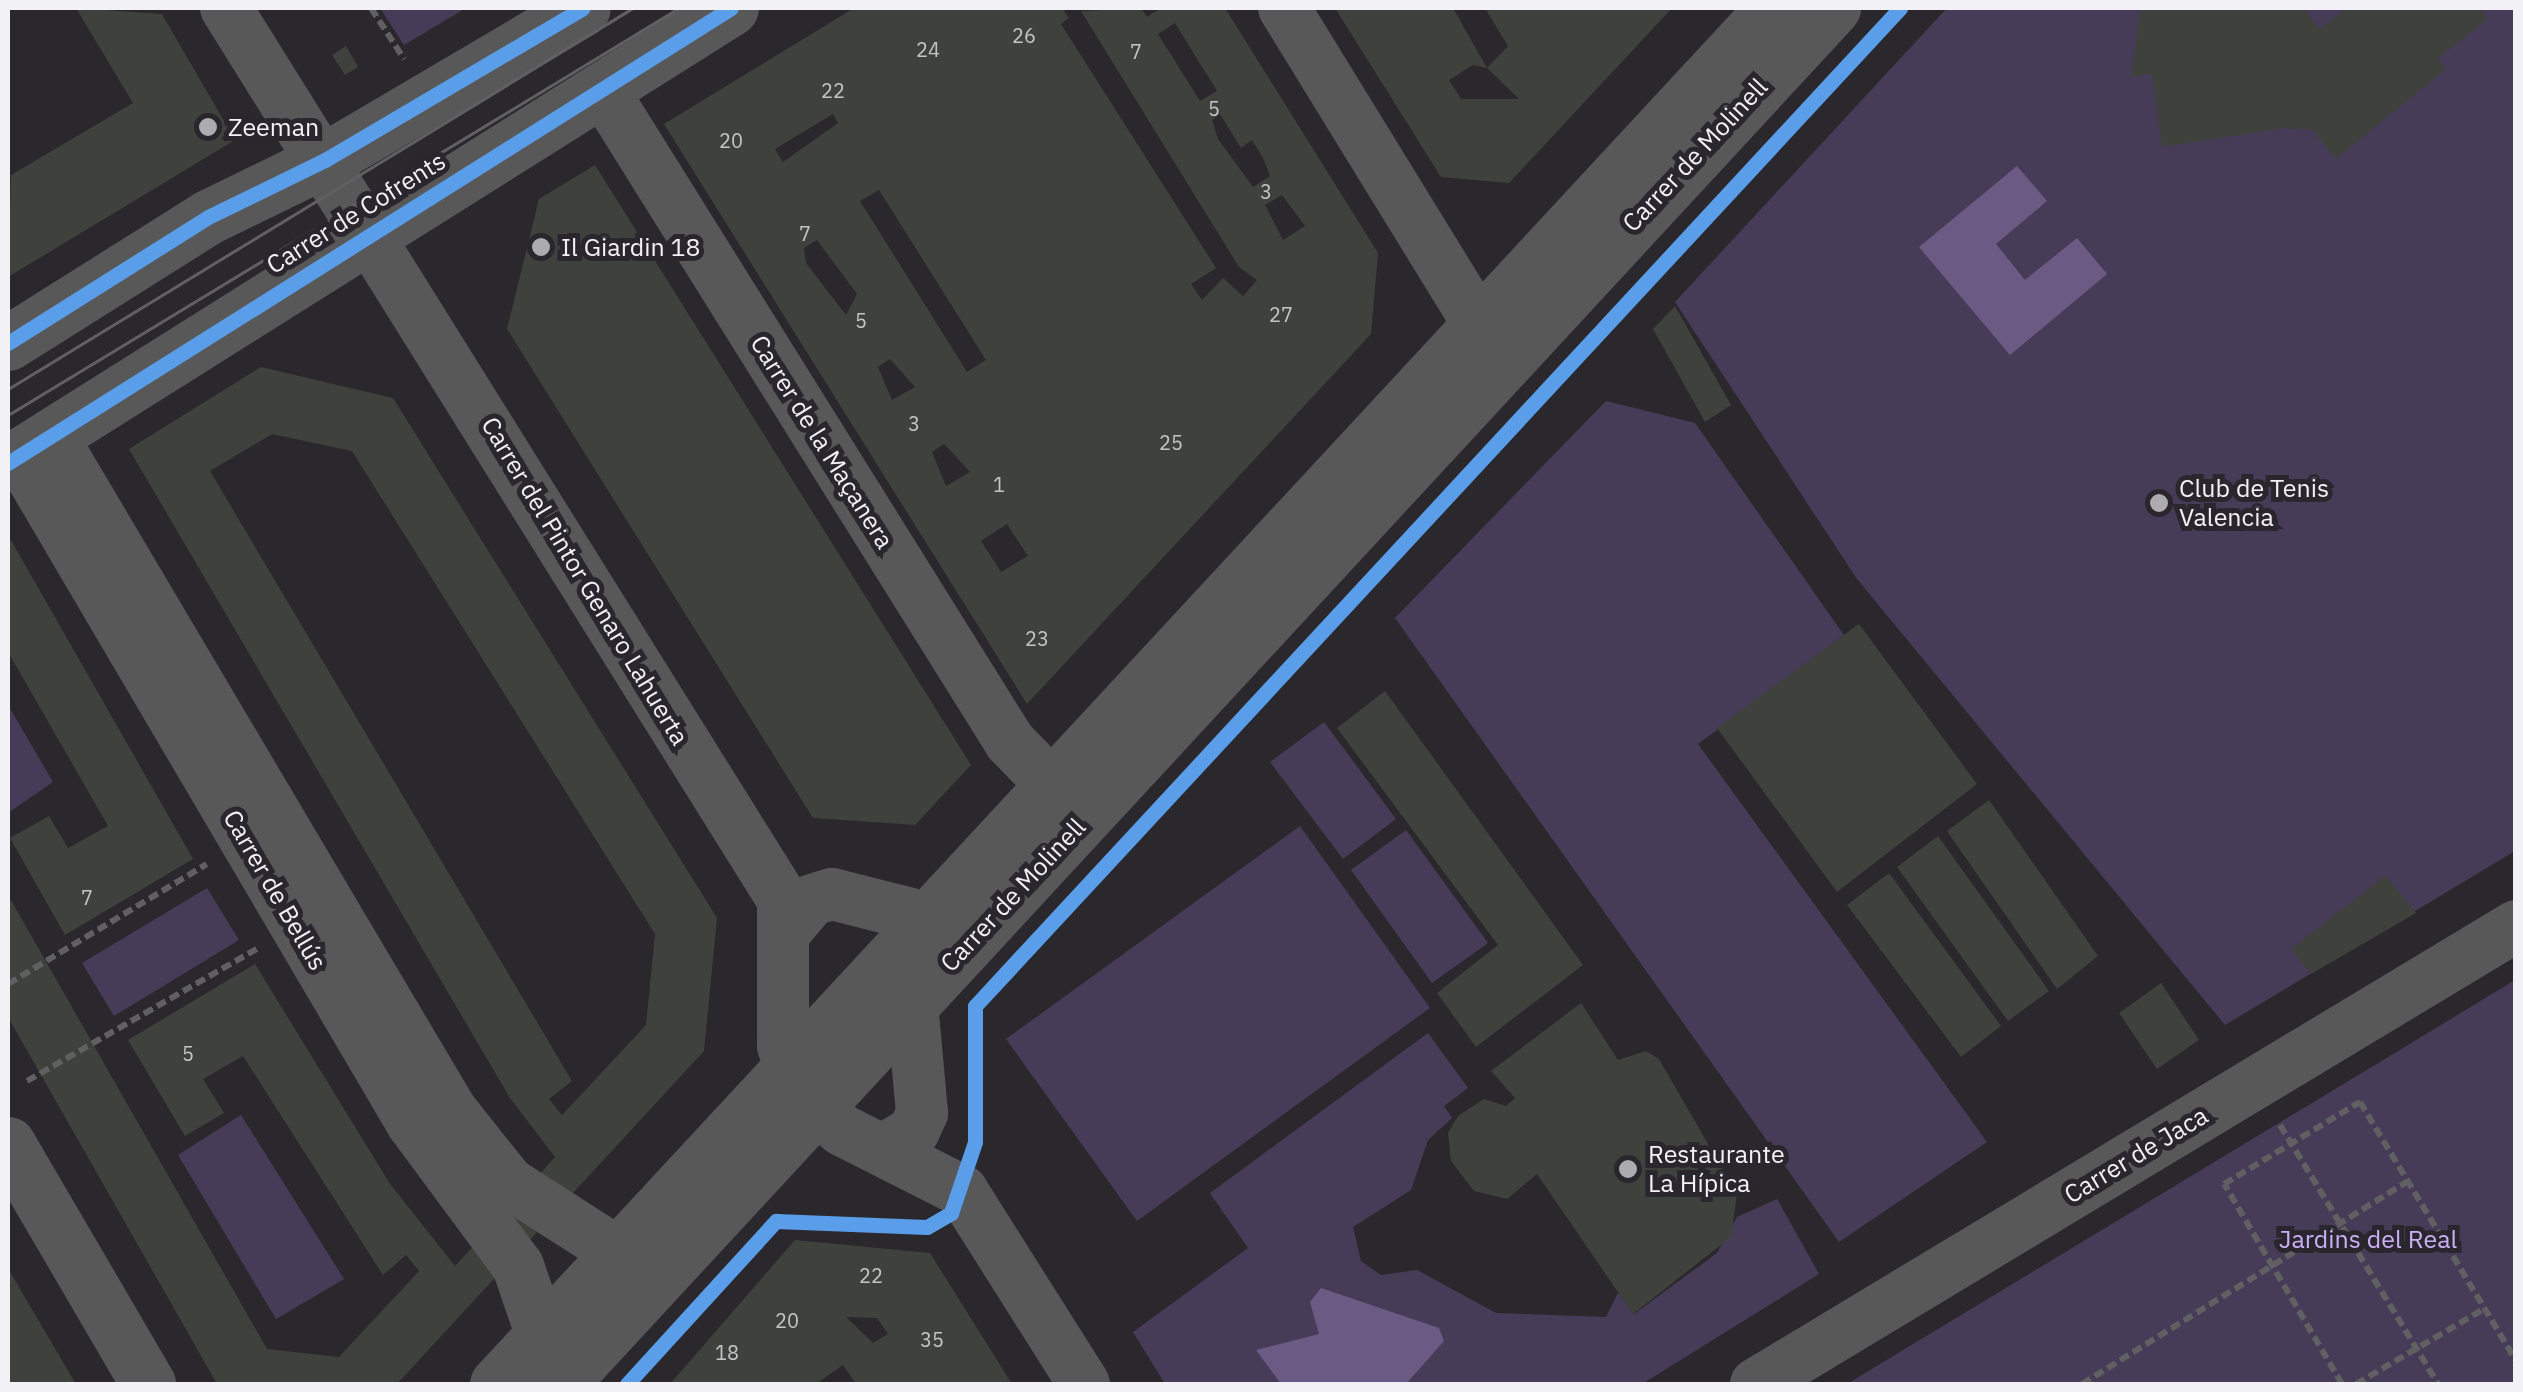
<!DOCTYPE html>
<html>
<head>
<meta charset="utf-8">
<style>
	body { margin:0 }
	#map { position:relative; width:2523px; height:1392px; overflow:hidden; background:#2a282c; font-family:"IBM Plex Sans",sans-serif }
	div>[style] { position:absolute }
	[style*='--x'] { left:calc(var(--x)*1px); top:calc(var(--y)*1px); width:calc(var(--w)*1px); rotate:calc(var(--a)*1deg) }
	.green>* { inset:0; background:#473c58 }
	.water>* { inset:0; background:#6b5b84 }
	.building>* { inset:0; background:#3f413c }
	.path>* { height:6px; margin-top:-3px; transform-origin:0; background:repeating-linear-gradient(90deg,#605f61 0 10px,transparent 0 15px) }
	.minor>* { height:52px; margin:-26px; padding:0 26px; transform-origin:26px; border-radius:26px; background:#585859 }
	.tertiary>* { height:55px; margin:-27.5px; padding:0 27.5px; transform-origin:27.5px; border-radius:27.5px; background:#585859 }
	.tram>* { height:2.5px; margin:-1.25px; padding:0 1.25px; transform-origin:1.25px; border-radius:1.25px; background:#605f62 }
	.cycleway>* { height:15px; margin:-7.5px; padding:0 7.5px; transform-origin:7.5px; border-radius:7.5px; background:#5a9eea }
	.dots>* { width:28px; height:28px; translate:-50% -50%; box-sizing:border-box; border:5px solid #29272d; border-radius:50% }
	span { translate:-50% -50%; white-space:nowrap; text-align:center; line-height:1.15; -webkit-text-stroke:10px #29272d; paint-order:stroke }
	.number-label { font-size:20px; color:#c5c5c7 }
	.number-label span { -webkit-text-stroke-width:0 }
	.poi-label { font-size:25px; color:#f2f1f5 }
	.left { translate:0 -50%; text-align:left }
	.street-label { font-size:25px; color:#f2f1f5 }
	.park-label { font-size:25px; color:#cbaff6 }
	.frame { position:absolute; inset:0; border:10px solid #f2f1f5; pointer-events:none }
</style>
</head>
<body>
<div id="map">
	<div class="green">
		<div style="clip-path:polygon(380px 8px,466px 8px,404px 45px)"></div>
		<div style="clip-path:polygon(1947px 8px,2515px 8px,2515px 851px,2225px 1025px,1857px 579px,1675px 302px)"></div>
		<div style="clip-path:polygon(1606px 401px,1695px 423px,1844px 635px,1698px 744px,1987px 1142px,1839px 1242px,1395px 618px)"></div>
		<div style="clip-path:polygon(8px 705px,53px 782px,8px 813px)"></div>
		<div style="clip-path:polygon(1324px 722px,1396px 819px,1343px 859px,1270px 762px)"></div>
		<div style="clip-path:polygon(1300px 826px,1430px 1008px,1137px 1221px,1006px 1039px)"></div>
		<div style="clip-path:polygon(1406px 830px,1488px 943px,1432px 983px,1351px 870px)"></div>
		<div style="clip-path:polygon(207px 888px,239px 940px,114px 1016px,82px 963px)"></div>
		<div style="clip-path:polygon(2515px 980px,2515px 1384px,1847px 1384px,2375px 1065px)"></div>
		<div style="clip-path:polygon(1428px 1033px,1468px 1088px,1444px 1106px,1452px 1118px,1428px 1140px,1411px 1190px,1353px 1227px,1361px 1261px,1381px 1275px,1417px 1270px,1496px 1313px,1606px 1317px,1618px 1293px,1634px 1314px,1717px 1253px,1737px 1217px,1777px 1199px,1819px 1274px,1642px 1384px,1165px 1384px,1133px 1332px,1248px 1248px,1210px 1193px)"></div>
		<div style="clip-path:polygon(241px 1115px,344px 1279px,276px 1319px,178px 1155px)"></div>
	</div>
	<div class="water">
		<div style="clip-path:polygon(2017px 166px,2047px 201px,1996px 244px,2025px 280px,2077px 238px,2107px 274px,2010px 355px,1919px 247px)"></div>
		<div style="clip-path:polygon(1321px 1288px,1439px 1328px,1444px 1341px,1406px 1384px,1281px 1384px,1256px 1350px,1319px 1334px,1310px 1302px)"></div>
	</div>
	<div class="building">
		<div style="clip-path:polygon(76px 8px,162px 14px,235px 140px,8px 277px,11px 175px,133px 103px)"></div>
		<div style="clip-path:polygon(evenodd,854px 8px,1062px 8px,1069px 18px,1061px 24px,1216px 268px,1191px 284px,1202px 300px,1223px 278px,1243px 296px,1257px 280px,1239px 267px,1081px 11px,1141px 8px,1147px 17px,1161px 8px,1225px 8px,1378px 253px,1371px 334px,1027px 704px,664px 124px,854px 8px,1175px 23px,1217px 91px,1200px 101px,1158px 34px,1175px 23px,854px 8px,833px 114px,838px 123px,783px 162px,775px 149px,833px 114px,854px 8px,1220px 114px,1241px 148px,1252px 140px,1263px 158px,1270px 176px,1253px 187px,1218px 139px,1212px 120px,1220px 114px,854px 8px,879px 190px,986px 360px,967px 372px,860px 201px,879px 190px,854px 8px,1282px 195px,1305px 226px,1283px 240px,1265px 205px,1282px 195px,854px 8px,817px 240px,857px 294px,846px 315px,806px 263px,804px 248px,817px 240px,854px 8px,890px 359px,915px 387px,892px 400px,878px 367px,890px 359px,854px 8px,944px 444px,970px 472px,946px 486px,932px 452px,944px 444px,854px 8px,1007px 524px,1028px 556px,1001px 572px,981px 541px,1007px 524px)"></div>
		<div style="clip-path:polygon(evenodd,1335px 8px,1453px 8px,1487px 68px,1508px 46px,1485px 8px,1672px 8px,1509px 183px,1441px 177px,1335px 8px,1473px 65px,1487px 68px,1519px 99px,1461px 99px,1449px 80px,1473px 65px)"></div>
		<div style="clip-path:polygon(2141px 8px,2303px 8px,2320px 29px,2347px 8px,2479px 8px,2488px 19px,2438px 58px,2446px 69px,2336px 159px,2312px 130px,2284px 128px,2162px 147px,2152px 74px,2131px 77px)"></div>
		<div style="clip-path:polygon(346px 46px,358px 67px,345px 75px,332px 55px)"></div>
		<div style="clip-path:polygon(595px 165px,971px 765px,915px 825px,813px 818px,507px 329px,539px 199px)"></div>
		<div style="clip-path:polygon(1675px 306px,1731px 405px,1705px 422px,1653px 329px)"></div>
		<div style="clip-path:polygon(evenodd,261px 367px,393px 398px,717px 918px,704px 1051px,397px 1384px,217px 1384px,8px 1017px,8px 895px,267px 1349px,339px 1357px,419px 1271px,406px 1255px,383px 1275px,243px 1056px,203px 1079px,224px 1113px,185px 1136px,128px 1040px,255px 964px,390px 1184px,455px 1266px,555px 1157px,510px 1098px,129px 449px,261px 367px,272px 434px,352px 451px,655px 934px,646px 1025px,562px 1115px,549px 1099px,572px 1081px,210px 471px,272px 434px)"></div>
		<div style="clip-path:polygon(8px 535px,193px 859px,65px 935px,10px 838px,49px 816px,68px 848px,108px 826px,8px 652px)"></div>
		<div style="clip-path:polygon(1859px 624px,1977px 784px,1837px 892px,1717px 728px)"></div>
		<div style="clip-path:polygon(1385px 691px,1583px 965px,1476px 1047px,1437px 993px,1498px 945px,1337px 728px)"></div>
		<div style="clip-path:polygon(1989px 800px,2098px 956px,2057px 989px,1947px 831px)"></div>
		<div style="clip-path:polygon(1938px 836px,2049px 991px,2008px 1021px,1897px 867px)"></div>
		<div style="clip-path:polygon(1889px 873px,2001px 1026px,1961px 1057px,1847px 905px)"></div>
		<div style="clip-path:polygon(2386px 875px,2416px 913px,2311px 974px,2291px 949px)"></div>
		<div style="clip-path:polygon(2161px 983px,2199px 1040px,2157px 1069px,2119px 1013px)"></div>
		<div style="clip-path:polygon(1581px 1003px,1618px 1060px,1646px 1051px,1659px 1059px,1737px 1194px,1731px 1237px,1633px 1314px,1537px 1174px,1507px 1199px,1474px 1191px,1451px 1161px,1448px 1133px,1458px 1116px,1484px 1099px,1506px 1106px,1515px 1098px,1491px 1071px)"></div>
		<div style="clip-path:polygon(evenodd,795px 1240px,930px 1253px,1012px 1384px,856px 1384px,843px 1365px,816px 1384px,670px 1384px,795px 1240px,846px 1317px,877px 1318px,888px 1334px,873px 1343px,846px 1317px)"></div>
		<div style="clip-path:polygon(8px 1268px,27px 1301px,76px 1384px,8px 1384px)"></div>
	</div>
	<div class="path">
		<div style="--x:371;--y:8;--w:61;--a:57.1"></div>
		<div style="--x:8;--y:984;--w:232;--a:-31.1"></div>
		<div style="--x:27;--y:1081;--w:265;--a:-29.9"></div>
		<div style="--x:2280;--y:1125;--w:303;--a:58.6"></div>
		<div style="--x:2082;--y:1384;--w:383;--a:-31.9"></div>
		<div style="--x:2342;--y:1384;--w:232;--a:-120.5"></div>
		<div style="--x:2224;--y:1184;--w:159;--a:-31.1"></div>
		<div style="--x:2360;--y:1102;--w:302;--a:58.9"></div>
		<div style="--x:2356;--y:1384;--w:148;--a:-30.4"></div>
	</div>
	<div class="minor">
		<div style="--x:226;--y:8;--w:1052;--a:58.02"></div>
		<div style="--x:783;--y:900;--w:146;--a:90"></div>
		<div style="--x:783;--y:1046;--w:49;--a:72.3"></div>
		<div style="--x:798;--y:1093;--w:57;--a:40.1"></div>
		<div style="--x:842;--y:1130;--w:135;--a:26.9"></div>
		<div style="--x:962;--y:1191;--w:228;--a:57.7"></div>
		<div style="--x:1284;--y:8;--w:372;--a:58.4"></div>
		<div style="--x:602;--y:89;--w:770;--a:58"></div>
		<div style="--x:1010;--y:742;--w:62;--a:45.7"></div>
		<div style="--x:51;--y:435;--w:785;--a:59.35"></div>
		<div style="--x:451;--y:1110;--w:93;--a:51.5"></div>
		<div style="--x:509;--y:1183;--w:132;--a:32.6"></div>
		<div style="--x:19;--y:455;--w:775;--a:59.53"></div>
		<div style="--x:412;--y:1123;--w:178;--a:53.5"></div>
		<div style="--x:518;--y:1266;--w:74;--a:71.1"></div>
		<div style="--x:789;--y:927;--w:35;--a:-50"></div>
		<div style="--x:812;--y:900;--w:21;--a:-17"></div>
		<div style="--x:832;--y:894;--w:102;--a:14.2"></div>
		<div style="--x:885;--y:1149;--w:34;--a:-32"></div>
		<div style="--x:914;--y:1131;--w:20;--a:-66"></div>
		<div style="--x:922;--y:1113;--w:109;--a:-95.2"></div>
		<div style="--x:1756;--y:1384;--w:887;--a:-31.07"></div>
	</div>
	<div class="tertiary">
		<div style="--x:8;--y:343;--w:236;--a:-32.2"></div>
		<div style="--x:208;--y:217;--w:130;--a:-26"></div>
		<div style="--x:325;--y:160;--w:299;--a:-30.5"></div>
		<div style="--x:8;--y:463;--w:854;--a:-32.18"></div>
		<div style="--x:8;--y:1144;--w:278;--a:59.7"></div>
		<div style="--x:497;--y:1384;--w:1877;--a:-47.16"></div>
		<div style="--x:560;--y:1384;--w:1875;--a:-47.23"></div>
	</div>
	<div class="tram">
		<div style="--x:8;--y:389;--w:732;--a:-31.37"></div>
		<div style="--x:8;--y:415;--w:785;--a:-31.24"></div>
	</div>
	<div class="cycleway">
		<div style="--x:8;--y:343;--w:236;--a:-32.2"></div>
		<div style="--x:208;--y:217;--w:130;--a:-26"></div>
		<div style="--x:325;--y:160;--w:299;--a:-30.5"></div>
		<div style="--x:8;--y:463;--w:854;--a:-32.18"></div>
		<div style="--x:627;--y:1384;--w:221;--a:-47.6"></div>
		<div style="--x:776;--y:1221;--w:151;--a:2.3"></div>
		<div style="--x:927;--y:1227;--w:28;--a:-30"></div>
		<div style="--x:951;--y:1213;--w:75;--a:-71.3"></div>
		<div style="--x:975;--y:1142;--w:136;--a:-90"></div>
		<div style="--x:975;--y:1006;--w:1361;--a:-47.17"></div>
	</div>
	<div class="dots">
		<div style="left:208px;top:127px;background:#acabaf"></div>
		<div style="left:541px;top:247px;background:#acabaf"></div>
		<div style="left:2159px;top:503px;background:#acabaf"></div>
		<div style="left:1628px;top:1169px;background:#acabaf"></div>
	</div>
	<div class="number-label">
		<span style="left:1024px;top:35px">26</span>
		<span style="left:928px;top:49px">24</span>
		<span style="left:1136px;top:51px">7</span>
		<span style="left:833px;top:90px">22</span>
		<span style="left:1214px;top:108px">5</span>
		<span style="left:731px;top:140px">20</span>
		<span style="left:1266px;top:191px">3</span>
		<span style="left:805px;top:233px">7</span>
		<span style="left:1281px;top:314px">27</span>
		<span style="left:861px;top:320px">5</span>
		<span style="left:914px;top:423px">3</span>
		<span style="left:1171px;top:442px">25</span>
		<span style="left:999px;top:484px">1</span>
		<span style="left:1037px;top:638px">23</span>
		<span style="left:87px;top:897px">7</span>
		<span style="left:188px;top:1053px">5</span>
		<span style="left:871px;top:1275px">22</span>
		<span style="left:787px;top:1320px">20</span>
		<span style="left:932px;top:1339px">35</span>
		<span style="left:727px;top:1352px">18</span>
	</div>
	<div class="poi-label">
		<span class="left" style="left:228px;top:127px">Zeeman</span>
		<span class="left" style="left:561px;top:247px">Il Giardin 18</span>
		<span class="left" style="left:2179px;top:503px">Club de Tenis<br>Valencia</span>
		<span class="left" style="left:1648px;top:1169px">Restaurante<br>La Hípica</span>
	</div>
	<div class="street-label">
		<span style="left:1695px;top:155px;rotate:-47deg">Carrer de Molinell</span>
		<span style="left:356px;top:213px;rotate:-32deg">Carrer de Cofrents</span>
		<span style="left:822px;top:442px;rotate:58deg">Carrer de la Maçanera</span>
		<span style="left:585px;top:581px;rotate:59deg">Carrer del Pintor Genaro Lahuerta</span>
		<span style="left:275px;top:890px;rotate:60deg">Carrer de Bellús</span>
		<span style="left:1013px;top:895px;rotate:-47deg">Carrer de Molinell</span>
		<span style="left:2136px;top:1155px;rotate:-31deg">Carrer de Jaca</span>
	</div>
	<div class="park-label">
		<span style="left:2368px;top:1239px">Jardins del Real</span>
	</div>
	<div class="frame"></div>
</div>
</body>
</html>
